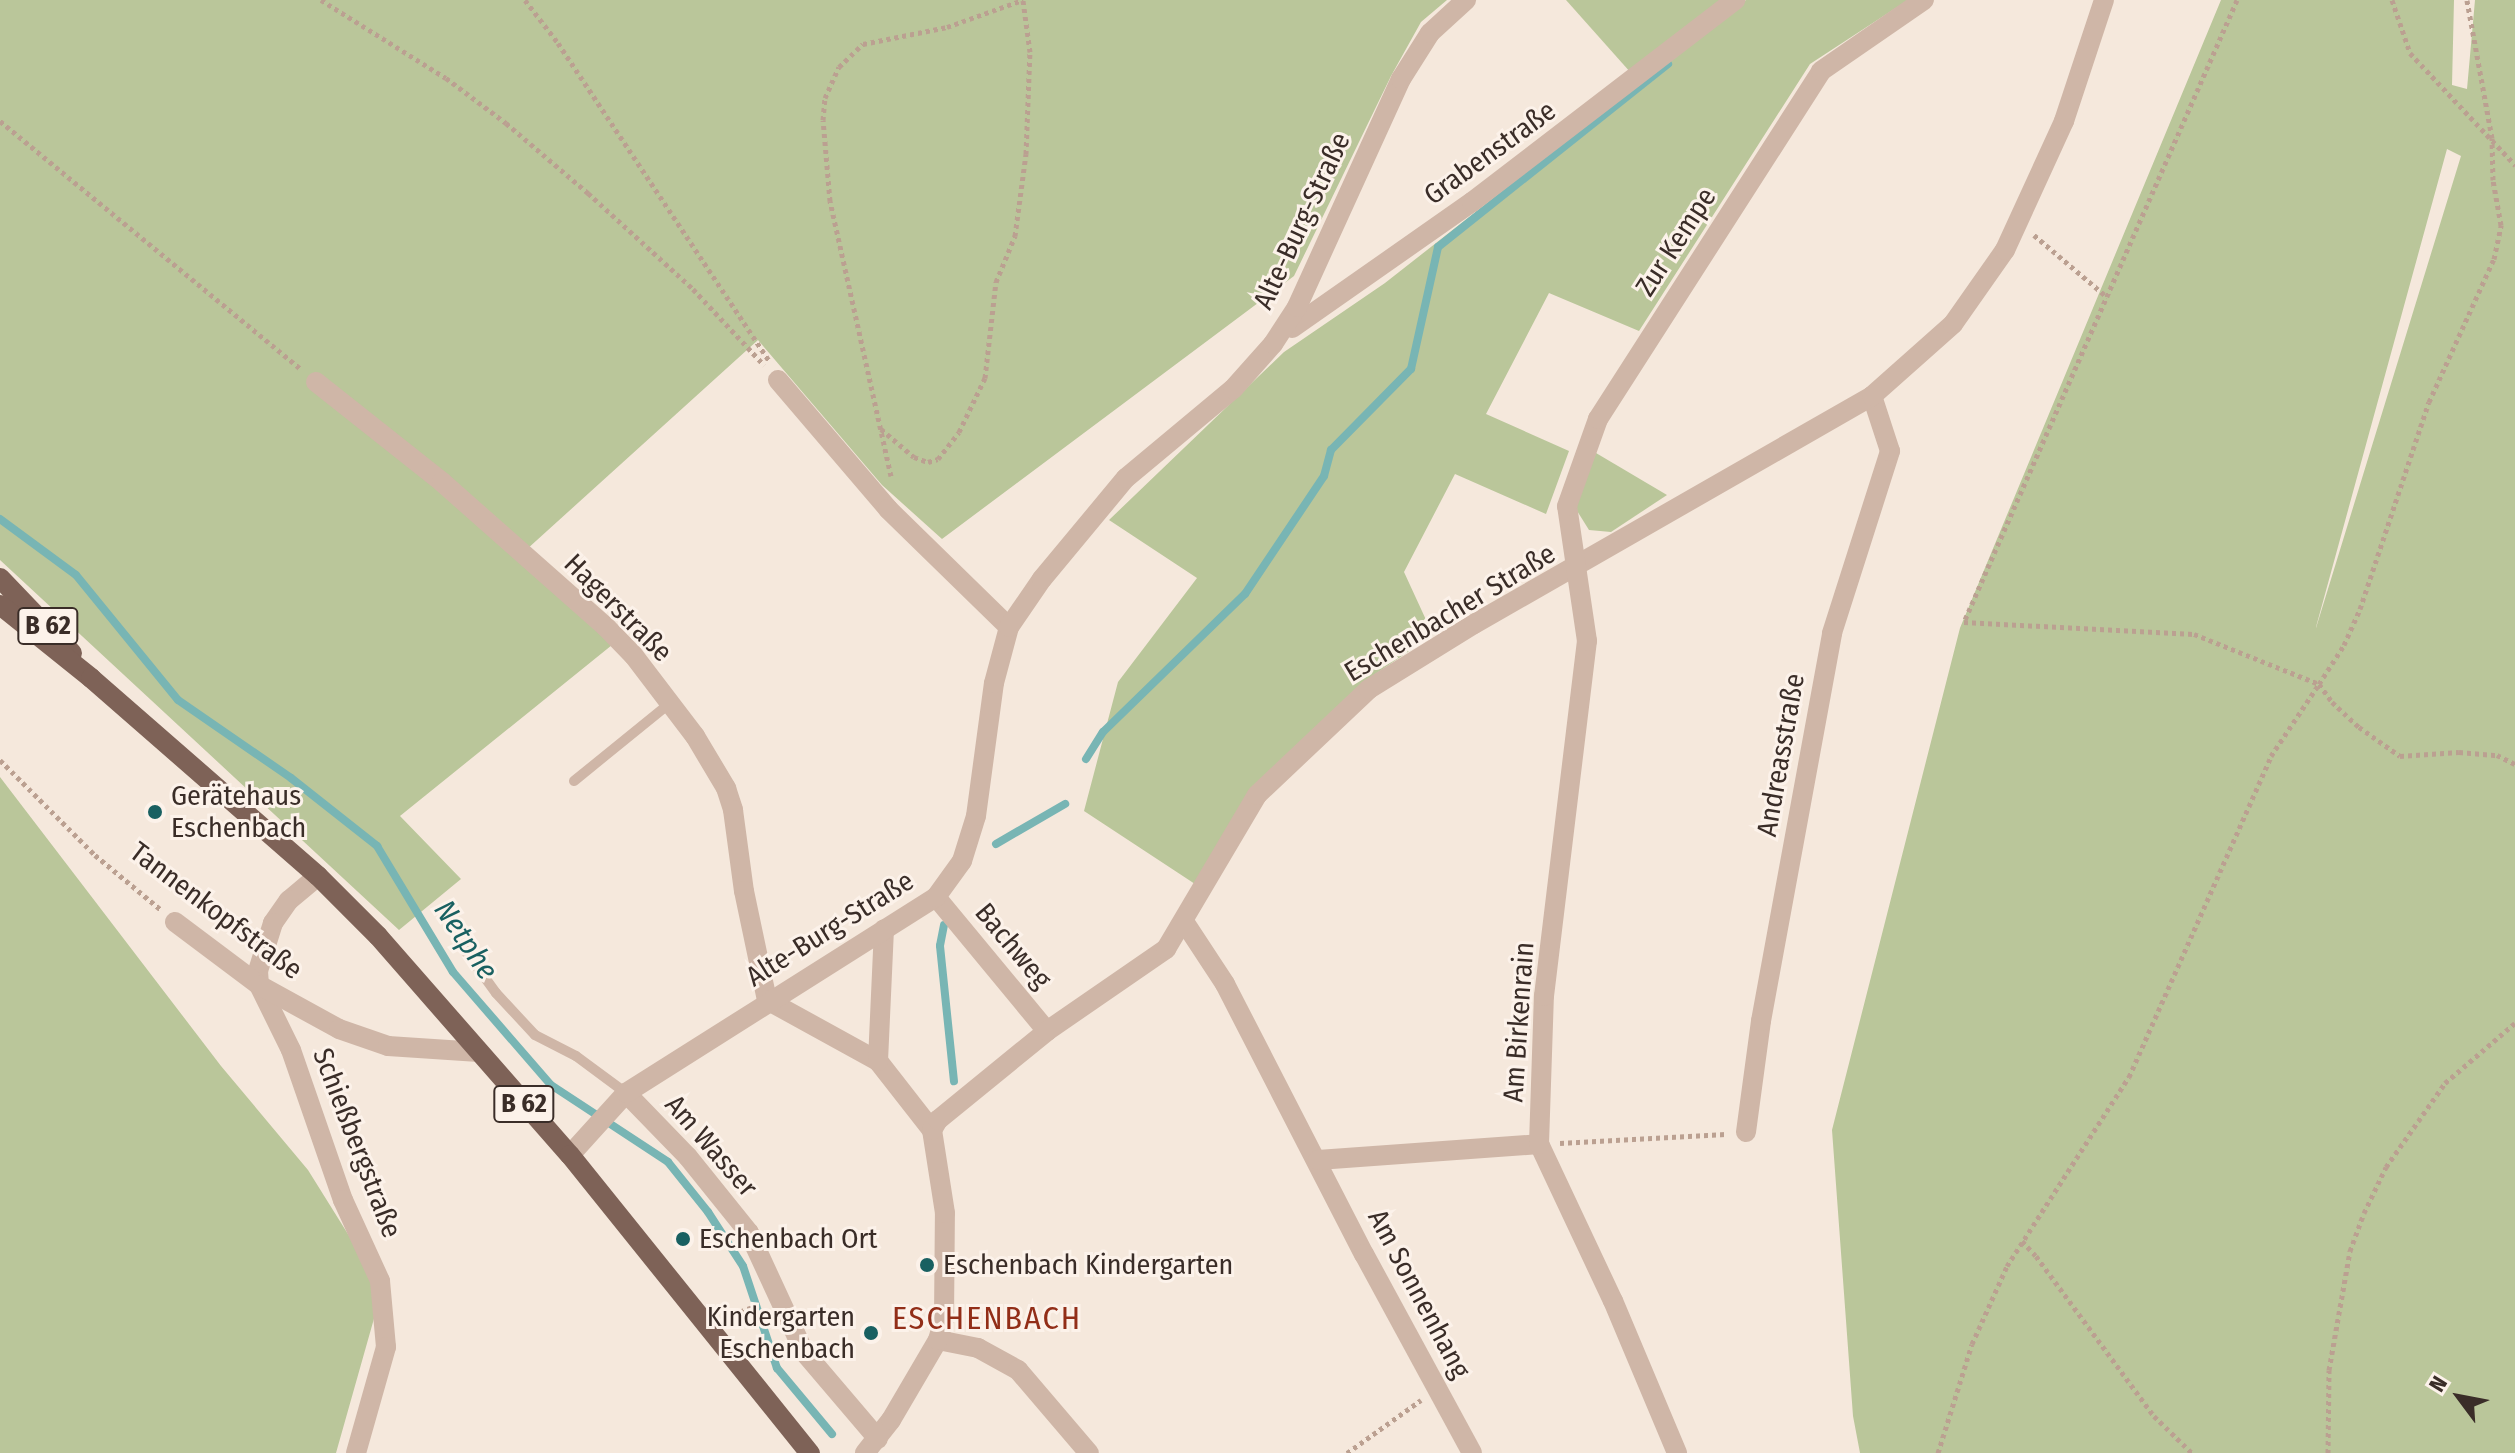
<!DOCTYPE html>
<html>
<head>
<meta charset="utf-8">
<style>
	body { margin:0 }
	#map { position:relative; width:2515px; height:1453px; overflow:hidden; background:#f5e8dc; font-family:"Fira Sans Condensed",sans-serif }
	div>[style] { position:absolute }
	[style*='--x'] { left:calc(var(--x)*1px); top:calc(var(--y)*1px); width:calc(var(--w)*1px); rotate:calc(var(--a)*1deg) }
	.green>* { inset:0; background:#bac69a }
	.stream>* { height:8px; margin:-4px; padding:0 4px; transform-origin:4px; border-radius:4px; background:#78b5b4 }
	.path>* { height:5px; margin-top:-2.5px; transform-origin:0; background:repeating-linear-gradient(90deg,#bba091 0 4px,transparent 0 8px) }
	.lane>* { height:10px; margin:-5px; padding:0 5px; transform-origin:5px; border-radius:5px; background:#cfb6a7 }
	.street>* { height:20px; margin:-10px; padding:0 10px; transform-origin:10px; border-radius:10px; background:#cfb6a7 }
	.primary>* { height:20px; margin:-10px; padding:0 10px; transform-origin:10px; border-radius:10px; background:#7e6257 }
	.dots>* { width:22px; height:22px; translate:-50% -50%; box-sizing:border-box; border:4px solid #fcf2ea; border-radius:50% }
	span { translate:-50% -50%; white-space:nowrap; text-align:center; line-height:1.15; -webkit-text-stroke:6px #fcf2ea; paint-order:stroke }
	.shield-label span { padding:2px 6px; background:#fcf2ea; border:2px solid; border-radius:6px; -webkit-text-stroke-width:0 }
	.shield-label { font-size:26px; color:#3a2d28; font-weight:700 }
	.street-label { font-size:28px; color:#3a2d28 }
	.poi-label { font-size:28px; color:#3a2d28 }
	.left { translate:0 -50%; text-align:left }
	.right { translate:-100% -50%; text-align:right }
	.water-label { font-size:30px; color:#196061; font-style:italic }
	.quarter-label { font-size:32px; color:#922e18; letter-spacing:2px }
	.north { position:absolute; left:2419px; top:1357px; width:80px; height:80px; -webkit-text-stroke:6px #fcf2ea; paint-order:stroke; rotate:302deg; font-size:22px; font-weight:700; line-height:32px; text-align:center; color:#3a2d28 }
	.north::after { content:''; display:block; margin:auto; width:28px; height:36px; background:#3a2d28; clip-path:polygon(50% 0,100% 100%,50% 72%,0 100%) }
</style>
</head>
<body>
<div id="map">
	<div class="green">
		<div style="clip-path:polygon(0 0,1447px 0,1421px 22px,1391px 76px,1294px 276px,942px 539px,882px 485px,758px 340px,526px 550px,612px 645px,400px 816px,461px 879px,399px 930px,0 560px)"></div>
		<div style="clip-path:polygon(1566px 0,1723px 0,1631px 73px)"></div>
		<div style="clip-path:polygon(1746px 0,1908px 0,1810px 64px,1639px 331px,1549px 293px,1486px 414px,1569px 451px,1546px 514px,1455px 474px,1404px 572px,1433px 635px,1365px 681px,1195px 884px,1084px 811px,1118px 682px,1197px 578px,1109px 520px,1284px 352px,1385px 283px)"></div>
		<div style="clip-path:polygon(evenodd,2221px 0,2454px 0,2452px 85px,2467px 89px,2475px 0,2515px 0,2515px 1453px,1860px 1453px,1853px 1416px,1832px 1130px,1960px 628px,2221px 0,2447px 149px,2461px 156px,2316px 628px,2316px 627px,2447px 149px)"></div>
		<div style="clip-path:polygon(1596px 453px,1667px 495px,1611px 532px,1589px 530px,1574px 506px)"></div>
		<div style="clip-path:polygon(0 777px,221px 1066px,308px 1170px,371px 1271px,375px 1315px,336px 1453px,0 1453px)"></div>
	</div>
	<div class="stream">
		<div style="--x:0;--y:519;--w:94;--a:36.4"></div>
		<div style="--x:76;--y:575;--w:161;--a:50.8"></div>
		<div style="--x:178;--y:700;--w:137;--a:34.6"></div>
		<div style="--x:291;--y:778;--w:110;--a:38.3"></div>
		<div style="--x:377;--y:846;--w:147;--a:58.9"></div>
		<div style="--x:453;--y:972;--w:150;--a:49.1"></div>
		<div style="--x:551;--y:1085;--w:140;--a:33.3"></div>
		<div style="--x:668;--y:1162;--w:64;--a:51.3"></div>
		<div style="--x:708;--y:1212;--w:64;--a:57.1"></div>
		<div style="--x:743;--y:1266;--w:108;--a:71.6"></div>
		<div style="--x:777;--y:1368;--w:86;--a:50.2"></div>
		<div style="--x:1086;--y:759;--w:32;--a:-58"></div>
		<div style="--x:1103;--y:732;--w:198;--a:-44.2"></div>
		<div style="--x:1245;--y:594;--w:142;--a:-56.2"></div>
		<div style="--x:1324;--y:476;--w:27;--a:-75"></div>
		<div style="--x:1331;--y:450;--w:114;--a:-45.4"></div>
		<div style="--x:1411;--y:369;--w:125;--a:-77.5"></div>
		<div style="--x:1438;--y:247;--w:294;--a:-38.5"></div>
		<div style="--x:996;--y:844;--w:80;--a:-30.1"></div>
		<div style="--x:944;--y:925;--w:21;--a:101"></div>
		<div style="--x:940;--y:946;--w:136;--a:84.1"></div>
	</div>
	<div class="path">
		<div style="--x:321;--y:0;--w:147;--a:32"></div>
		<div style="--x:446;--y:78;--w:75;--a:36.9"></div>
		<div style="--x:506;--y:123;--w:108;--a:40.5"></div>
		<div style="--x:588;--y:193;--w:142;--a:42.4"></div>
		<div style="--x:693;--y:289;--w:104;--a:46.9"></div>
		<div style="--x:525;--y:0;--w:54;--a:52.5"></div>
		<div style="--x:558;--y:43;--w:381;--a:56.4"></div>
		<div style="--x:2237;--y:0;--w:679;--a:113.7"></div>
		<div style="--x:1964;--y:622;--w:230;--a:3"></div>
		<div style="--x:2194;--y:634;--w:135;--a:21.8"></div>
		<div style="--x:2319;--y:684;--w:46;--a:-57.3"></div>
		<div style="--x:2344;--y:645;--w:39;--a:-66"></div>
		<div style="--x:2360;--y:609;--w:218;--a:-71.6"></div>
		<div style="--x:2429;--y:402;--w:157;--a:-65.6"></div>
		<div style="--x:2494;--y:259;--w:35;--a:-78"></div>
		<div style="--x:2501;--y:225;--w:46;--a:-100.1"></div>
		<div style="--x:2493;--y:180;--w:42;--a:-91.4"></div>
		<div style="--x:2492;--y:138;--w:140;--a:-100.3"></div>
		<div style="--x:2392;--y:0;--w:56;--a:71.2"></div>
		<div style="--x:2410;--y:53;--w:154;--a:46.8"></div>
		<div style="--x:0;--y:121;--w:391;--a:39.5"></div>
		<div style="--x:2034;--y:235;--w:96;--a:40.3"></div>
		<div style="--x:881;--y:429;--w:43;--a:40.3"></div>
		<div style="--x:914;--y:457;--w:15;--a:20"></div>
		<div style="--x:928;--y:462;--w:10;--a:-17"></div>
		<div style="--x:938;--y:459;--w:34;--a:-52"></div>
		<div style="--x:959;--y:432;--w:60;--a:-64.3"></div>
		<div style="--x:985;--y:378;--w:97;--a:-83.5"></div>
		<div style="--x:996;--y:282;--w:50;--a:-67.6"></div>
		<div style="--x:1015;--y:236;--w:83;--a:-82.4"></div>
		<div style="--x:1026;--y:154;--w:102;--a:-87.8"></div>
		<div style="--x:1030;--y:52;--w:52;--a:-97.7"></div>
		<div style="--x:891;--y:476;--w:282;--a:-102.5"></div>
		<div style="--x:830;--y:201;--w:81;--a:-94.9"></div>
		<div style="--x:823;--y:120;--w:22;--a:-85"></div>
		<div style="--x:825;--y:98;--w:34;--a:-66"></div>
		<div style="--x:839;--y:67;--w:33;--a:-44"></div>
		<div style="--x:863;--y:44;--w:86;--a:-11.4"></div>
		<div style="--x:947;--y:27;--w:81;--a:-19.6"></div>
		<div style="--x:0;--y:760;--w:134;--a:45"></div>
		<div style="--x:95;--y:855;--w:85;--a:39.7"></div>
		<div style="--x:1560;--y:1143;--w:166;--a:-3.1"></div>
		<div style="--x:2022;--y:1241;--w:21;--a:47"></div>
		<div style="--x:2036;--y:1256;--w:199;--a:53.6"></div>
		<div style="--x:2154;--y:1416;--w:53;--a:44.2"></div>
		<div style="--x:725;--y:1317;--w:38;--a:-20"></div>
		<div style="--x:1347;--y:1453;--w:91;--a:-35.6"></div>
		<div style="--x:1938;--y:1453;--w:114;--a:-72.7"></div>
		<div style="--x:1972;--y:1344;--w:85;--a:-65.8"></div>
		<div style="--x:2007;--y:1266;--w:225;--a:-57.2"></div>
		<div style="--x:2129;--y:1077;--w:351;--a:-66.1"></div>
		<div style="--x:2271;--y:756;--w:87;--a:-56.3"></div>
		<div style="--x:2319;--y:684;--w:22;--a:54"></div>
		<div style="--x:2332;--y:702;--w:37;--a:43"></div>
		<div style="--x:2359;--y:727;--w:50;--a:35.3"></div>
		<div style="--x:2400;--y:756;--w:59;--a:-3.9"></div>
		<div style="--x:2459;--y:752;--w:38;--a:5"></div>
		<div style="--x:2497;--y:755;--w:20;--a:27"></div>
		<div style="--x:2328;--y:1453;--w:83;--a:-89.3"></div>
		<div style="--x:2329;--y:1370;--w:121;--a:-80"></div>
		<div style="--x:2350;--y:1251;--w:40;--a:-69.8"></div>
		<div style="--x:2364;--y:1213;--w:51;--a:-64.4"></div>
		<div style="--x:2386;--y:1167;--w:103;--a:-54.9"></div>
		<div style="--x:2445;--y:1083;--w:92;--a:-40.6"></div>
	</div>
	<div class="lane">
		<div style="--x:574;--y:781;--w:124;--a:-39.1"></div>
		<div style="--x:462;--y:946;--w:58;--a:54.1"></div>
		<div style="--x:496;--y:993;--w:57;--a:47.1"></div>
		<div style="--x:535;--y:1035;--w:46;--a:27.1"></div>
		<div style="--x:576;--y:1056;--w:62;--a:36.5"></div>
	</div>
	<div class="street">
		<div style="--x:1292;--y:328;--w:220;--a:-35"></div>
		<div style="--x:1472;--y:202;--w:332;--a:-37.5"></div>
		<div style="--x:778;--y:380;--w:170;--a:49.5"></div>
		<div style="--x:888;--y:509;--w:169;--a:44.3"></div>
		<div style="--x:316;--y:382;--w:161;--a:38.4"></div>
		<div style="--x:442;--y:482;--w:219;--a:41.5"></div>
		<div style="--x:606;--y:627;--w:40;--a:46"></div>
		<div style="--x:634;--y:656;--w:101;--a:52.7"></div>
		<div style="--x:695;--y:736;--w:61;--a:59.2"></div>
		<div style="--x:726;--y:788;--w:23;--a:72"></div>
		<div style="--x:733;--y:810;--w:82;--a:82.3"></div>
		<div style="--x:744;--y:891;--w:111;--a:78.1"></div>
		<div style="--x:318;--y:876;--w:38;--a:140"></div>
		<div style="--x:289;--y:900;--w:28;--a:125"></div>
		<div style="--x:273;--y:923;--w:50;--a:107.4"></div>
		<div style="--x:258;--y:971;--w:14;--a:86"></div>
		<div style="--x:259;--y:985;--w:72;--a:63.8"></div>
		<div style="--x:291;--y:1050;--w:159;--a:70.9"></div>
		<div style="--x:343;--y:1200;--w:89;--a:65.4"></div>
		<div style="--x:380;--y:1281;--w:66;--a:84.8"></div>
		<div style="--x:386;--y:1347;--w:110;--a:105.8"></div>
		<div style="--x:936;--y:897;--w:174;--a:50.4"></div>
		<div style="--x:175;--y:922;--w:105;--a:36.9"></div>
		<div style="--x:259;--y:985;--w:91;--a:28.8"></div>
		<div style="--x:339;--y:1029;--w:52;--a:19.1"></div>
		<div style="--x:388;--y:1046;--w:91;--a:3.8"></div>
		<div style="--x:1185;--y:923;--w:73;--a:56.7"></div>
		<div style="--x:1225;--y:984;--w:304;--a:62.8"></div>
		<div style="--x:1364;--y:1254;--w:226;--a:61.5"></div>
		<div style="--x:767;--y:1000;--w:127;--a:28.8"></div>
		<div style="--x:878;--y:1061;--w:88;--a:52"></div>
		<div style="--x:878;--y:1061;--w:132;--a:-87.4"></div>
		<div style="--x:626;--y:1093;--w:89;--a:45.9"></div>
		<div style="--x:688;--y:1157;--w:97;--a:51.2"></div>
		<div style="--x:749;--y:1233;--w:131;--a:65.2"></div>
		<div style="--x:804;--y:1352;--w:114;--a:49.6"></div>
		<div style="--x:1746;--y:1132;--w:112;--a:-82.3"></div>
		<div style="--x:1761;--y:1021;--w:394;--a:-79.6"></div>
		<div style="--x:1832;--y:633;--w:191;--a:-72.3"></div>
		<div style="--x:1890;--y:451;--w:58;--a:-108.1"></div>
		<div style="--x:570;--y:1155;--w:84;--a:-47.9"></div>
		<div style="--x:626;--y:1093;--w:367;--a:-32.3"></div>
		<div style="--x:936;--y:897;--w:44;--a:-54.2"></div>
		<div style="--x:962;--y:861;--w:47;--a:-72.7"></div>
		<div style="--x:976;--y:816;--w:134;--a:-82.3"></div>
		<div style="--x:994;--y:683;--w:58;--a:-75"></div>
		<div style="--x:1009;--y:627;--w:58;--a:-55.5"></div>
		<div style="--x:1042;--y:579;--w:131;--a:-50.3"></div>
		<div style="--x:1126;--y:478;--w:139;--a:-39.8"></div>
		<div style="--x:1233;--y:389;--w:60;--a:-48.4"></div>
		<div style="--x:1273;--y:344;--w:44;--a:-57"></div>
		<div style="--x:1297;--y:307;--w:251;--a:-65.5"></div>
		<div style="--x:1401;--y:79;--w:54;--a:-57.8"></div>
		<div style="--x:1430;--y:33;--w:49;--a:-42.5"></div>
		<div style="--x:1318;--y:1160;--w:222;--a:-4.1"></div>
		<div style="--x:938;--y:1340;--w:41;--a:11.3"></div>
		<div style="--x:978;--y:1348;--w:46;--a:28.8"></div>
		<div style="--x:1018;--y:1370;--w:109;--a:49.5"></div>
		<div style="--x:865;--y:1453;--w:42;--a:-51.8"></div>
		<div style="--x:891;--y:1420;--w:93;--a:-59.6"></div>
		<div style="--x:938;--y:1340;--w:22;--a:-74"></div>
		<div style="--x:944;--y:1319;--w:106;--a:-89.5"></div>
		<div style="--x:945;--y:1213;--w:84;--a:-98.9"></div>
		<div style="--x:932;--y:1130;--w:12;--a:-59"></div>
		<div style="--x:938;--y:1120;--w:141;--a:-39.2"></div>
		<div style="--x:1047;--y:1031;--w:145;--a:-34.6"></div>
		<div style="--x:1166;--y:949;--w:179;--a:-59.4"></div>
		<div style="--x:1257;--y:795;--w:154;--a:-43.4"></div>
		<div style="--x:1369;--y:689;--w:123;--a:-31.8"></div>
		<div style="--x:1474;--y:624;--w:459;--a:-29.8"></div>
		<div style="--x:1872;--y:396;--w:108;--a:-41.6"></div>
		<div style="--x:1953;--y:324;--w:90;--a:-54.9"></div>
		<div style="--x:2005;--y:250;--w:142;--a:-65.4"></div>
		<div style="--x:2064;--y:121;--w:127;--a:-71.7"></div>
		<div style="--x:1677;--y:1453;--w:165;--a:-112.8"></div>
		<div style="--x:1613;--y:1301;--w:174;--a:-115.2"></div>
		<div style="--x:1539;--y:1144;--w:148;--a:-88.1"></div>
		<div style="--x:1544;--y:996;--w:358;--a:-83.1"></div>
		<div style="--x:1587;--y:641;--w:136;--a:-98.4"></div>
		<div style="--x:1567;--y:506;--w:92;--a:-70.4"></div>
		<div style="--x:1598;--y:419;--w:413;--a:-57.3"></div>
		<div style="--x:1821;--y:71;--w:125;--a:-34.6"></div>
	</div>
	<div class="primary">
		<div style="--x:0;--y:578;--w:104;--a:46.2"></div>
		<div style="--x:0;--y:605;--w:117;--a:38.7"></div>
		<div style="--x:91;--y:678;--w:301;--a:41.1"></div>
		<div style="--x:318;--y:876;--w:85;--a:45"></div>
		<div style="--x:378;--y:936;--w:291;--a:48.8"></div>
		<div style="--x:570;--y:1155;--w:383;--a:51.2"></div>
	</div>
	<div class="dots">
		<div style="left:155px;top:812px;background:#196061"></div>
		<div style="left:683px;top:1239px;background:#196061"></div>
		<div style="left:927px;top:1265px;background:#196061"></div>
		<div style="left:871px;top:1333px;background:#196061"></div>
	</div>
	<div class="shield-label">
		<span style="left:48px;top:626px">B 62</span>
		<span style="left:524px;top:1104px">B 62</span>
	</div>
	<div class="street-label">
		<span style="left:1490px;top:153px;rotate:-36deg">Grabenstraße</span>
		<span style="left:1302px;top:221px;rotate:-65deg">Alte-Burg-Straße</span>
		<span style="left:1676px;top:242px;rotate:-57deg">Zur Kempe</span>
		<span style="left:618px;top:608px;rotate:45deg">Hagerstraße</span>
		<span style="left:1450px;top:613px;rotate:-31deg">Eschenbacher Straße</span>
		<span style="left:1781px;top:755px;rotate:-80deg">Andreasstraße</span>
		<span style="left:216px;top:911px;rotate:37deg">Tannenkopfstraße</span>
		<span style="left:830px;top:929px;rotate:-32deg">Alte-Burg-Straße</span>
		<span style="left:1013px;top:946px;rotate:50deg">Bachweg</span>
		<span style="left:1519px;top:1022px;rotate:-86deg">Am Birkenrain</span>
		<span style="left:357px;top:1143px;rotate:69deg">Schießbergstraße</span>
		<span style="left:711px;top:1146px;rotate:49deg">Am Wasser</span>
		<span style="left:1419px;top:1294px;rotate:62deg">Am Sonnenhang</span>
	</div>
	<div class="poi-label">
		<span class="left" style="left:171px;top:812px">Gerätehaus<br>Eschenbach</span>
		<span class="left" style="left:699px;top:1239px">Eschenbach Ort</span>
		<span class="left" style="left:943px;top:1265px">Eschenbach Kindergarten</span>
		<span class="right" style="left:855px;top:1333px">Kindergarten<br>Eschenbach</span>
	</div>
	<div class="water-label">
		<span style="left:466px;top:940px;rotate:56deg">Netphe</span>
	</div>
	<div class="quarter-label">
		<span style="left:987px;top:1318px">ESCHENBACH</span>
	</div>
	<div class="north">N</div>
</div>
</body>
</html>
